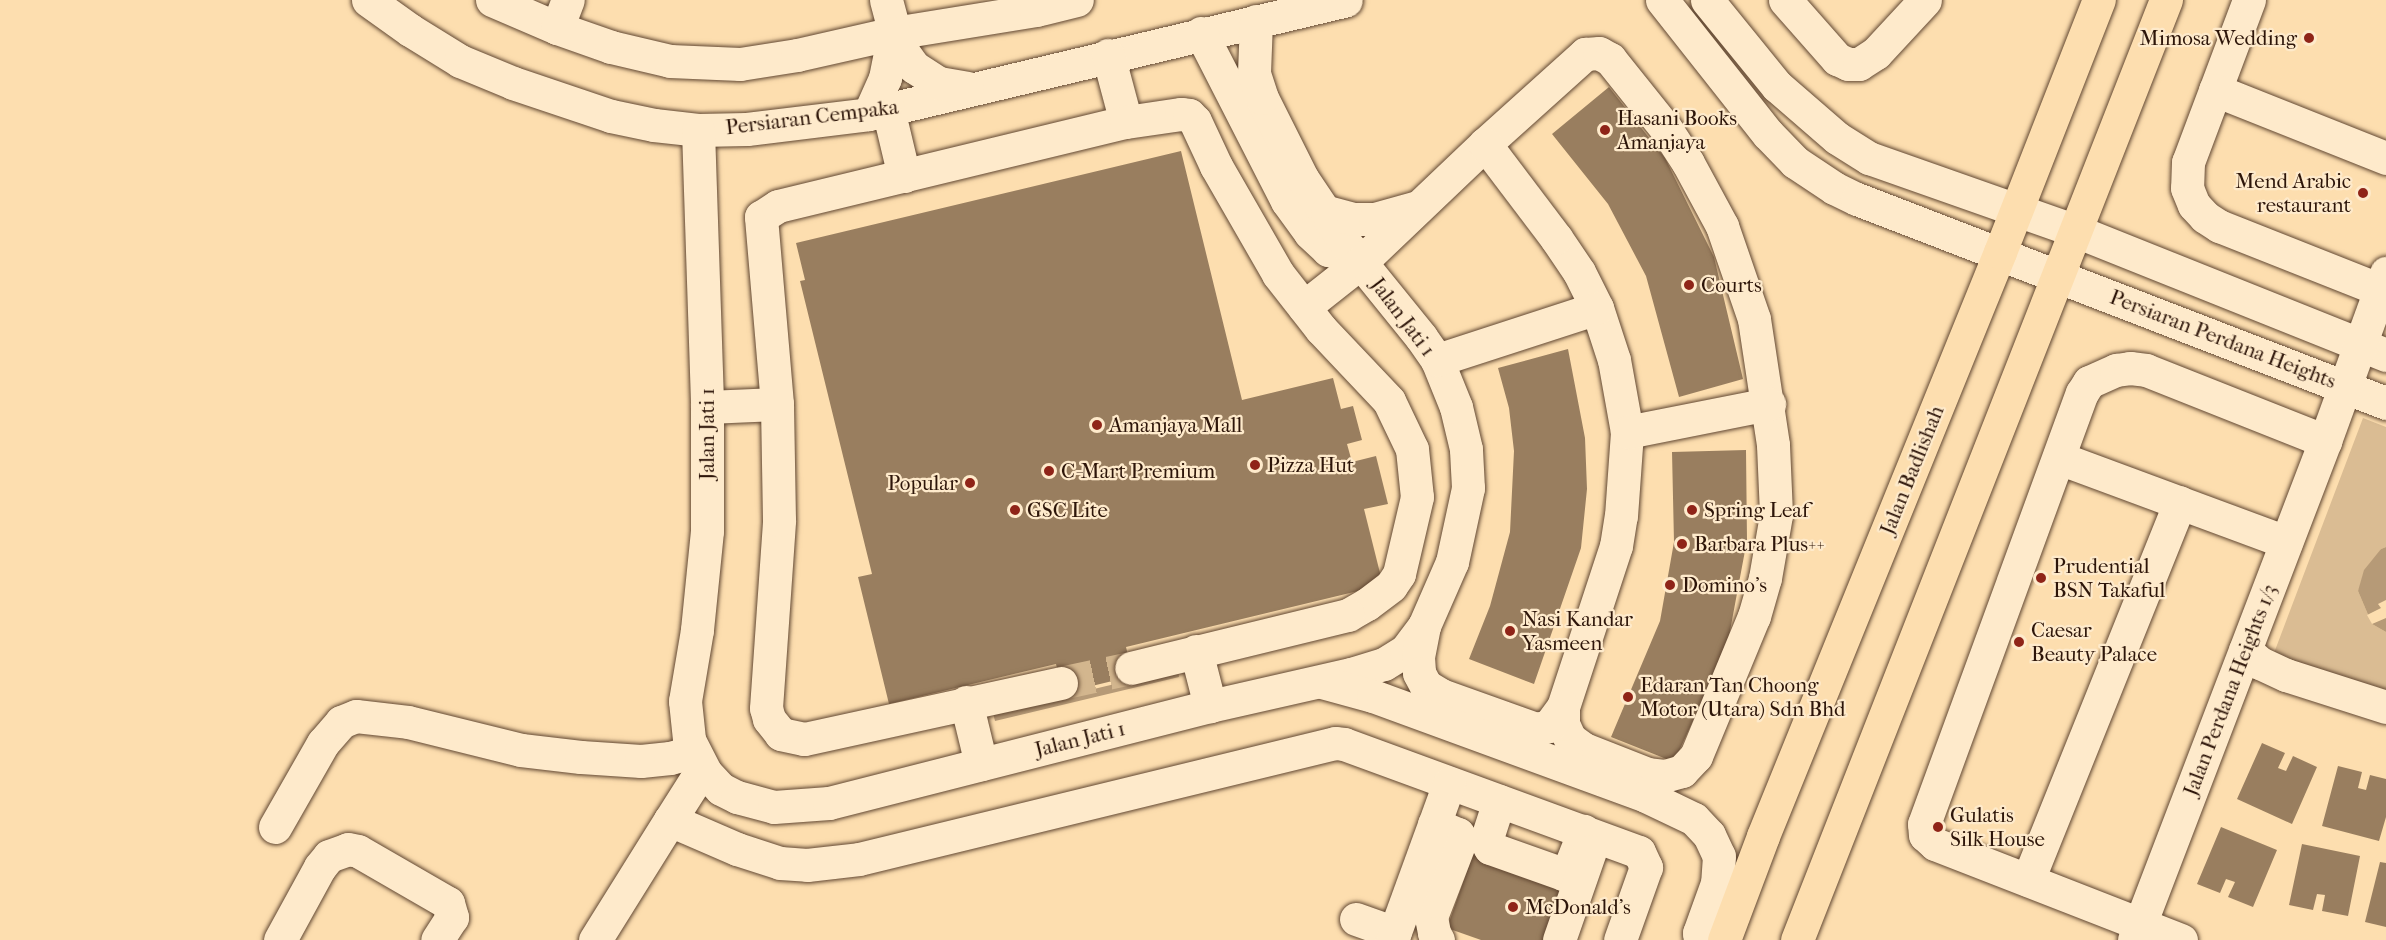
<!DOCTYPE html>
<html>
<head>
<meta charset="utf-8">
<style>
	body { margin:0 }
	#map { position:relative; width:2386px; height:940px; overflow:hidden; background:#fddeaf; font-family:"IM FELL French Canon",serif }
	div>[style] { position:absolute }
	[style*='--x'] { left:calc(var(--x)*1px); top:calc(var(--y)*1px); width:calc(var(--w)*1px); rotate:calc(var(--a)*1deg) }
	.green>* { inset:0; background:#dabc93 }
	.water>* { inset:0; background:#b69a77 }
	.pier>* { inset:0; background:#fddeaf }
	.building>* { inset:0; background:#997e5f }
	.minor-tunnel>* { height:33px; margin-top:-16.5px; transform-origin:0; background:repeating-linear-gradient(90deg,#d3b68e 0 33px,transparent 0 49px) }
	.roads { filter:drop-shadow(0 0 2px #614732) drop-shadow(0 0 2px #614732) }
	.minor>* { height:33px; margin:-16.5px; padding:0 16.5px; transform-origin:16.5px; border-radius:16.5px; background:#feeacb }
	.major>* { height:33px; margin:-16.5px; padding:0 16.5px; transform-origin:16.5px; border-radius:16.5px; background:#fddeaf }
	.dots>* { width:16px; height:16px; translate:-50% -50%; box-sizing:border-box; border:3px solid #feeacb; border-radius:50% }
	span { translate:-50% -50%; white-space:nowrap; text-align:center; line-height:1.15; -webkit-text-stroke:4.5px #feeacb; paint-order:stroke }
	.poi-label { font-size:21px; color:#2d1509 }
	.right { translate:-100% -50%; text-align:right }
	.left { translate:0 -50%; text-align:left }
	.street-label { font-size:21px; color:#2d1509 }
</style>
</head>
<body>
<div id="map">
	<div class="green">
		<div style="clip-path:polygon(2363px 418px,2386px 427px,2386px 547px,2381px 549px,2358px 591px,2372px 624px,2386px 632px,2386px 692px,2370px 689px,2274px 653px)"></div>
	</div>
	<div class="water">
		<div style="clip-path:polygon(2386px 547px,2386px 632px,2372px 624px,2358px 591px,2364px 570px,2381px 549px)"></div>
		<div style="clip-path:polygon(1178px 669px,1179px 677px,995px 721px,993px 713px)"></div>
	</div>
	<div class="pier">
		<div style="clip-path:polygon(2386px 600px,2386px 618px,2372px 624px,2367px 615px,2381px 608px,2378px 604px)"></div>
	</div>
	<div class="building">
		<div style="clip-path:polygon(1609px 87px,1665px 158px,1714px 257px,1743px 379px,1679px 397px,1646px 276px,1608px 204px,1552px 134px)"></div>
		<div style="clip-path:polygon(1181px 151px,1242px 400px,1333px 378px,1341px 409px,1353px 406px,1362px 440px,1347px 444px,1352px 462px,1376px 456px,1388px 504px,1364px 509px,1383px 585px,1126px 647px,1133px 676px,1063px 693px,1056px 664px,889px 704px,858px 577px,872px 574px,800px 281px,805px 280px,796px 243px)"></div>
		<div style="clip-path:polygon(1568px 349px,1585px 438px,1587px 489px,1581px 548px,1534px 684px,1469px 659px,1490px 606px,1510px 532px,1514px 451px,1509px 408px,1498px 368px)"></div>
		<div style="clip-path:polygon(1746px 450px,1747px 540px,1727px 647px,1674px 762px,1611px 737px,1660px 621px,1674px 542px,1672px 452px)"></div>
		<div style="clip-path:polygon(2262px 743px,2285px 753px,2278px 768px,2286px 771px,2293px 756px,2317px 767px,2292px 824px,2237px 799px)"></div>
		<div style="clip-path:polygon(2338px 766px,2362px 772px,2358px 788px,2366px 790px,2370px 775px,2386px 779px,2386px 817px,2379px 841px,2322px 826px)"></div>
		<div style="clip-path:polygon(2221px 827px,2277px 850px,2253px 907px,2228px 897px,2235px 882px,2226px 879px,2220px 893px,2197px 884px)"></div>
		<div style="clip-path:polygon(2302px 844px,2360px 856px,2348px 916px,2322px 911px,2325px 895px,2317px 894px,2313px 910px,2289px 905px)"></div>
		<div style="clip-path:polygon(1473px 854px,1568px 887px,1549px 940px,1481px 940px,1447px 928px)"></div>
		<div style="clip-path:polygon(2380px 862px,2386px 863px,2386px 927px,2365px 922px)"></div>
	</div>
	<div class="minor-tunnel">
		<div style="--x:1061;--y:683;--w:72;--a:-12.1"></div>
	</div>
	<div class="roads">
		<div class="minor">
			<div style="--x:368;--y:0;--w:52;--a:35.5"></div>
			<div style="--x:410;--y:30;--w:59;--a:31.8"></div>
			<div style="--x:460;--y:61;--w:57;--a:22.5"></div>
			<div style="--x:513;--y:83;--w:103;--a:18.6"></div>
			<div style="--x:611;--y:116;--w:44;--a:11.8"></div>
			<div style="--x:654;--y:125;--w:44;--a:6.5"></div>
			<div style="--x:698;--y:130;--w:49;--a:-1.2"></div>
			<div style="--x:747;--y:129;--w:123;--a:-7"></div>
			<div style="--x:869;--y:114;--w:490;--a:-13.4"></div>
			<div style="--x:492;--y:0;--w:71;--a:23.3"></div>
			<div style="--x:557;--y:28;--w:57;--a:19.4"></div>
			<div style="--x:611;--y:47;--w:61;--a:13.3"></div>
			<div style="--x:670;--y:61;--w:70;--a:2.5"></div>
			<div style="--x:740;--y:64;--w:58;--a:-9"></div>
			<div style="--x:797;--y:55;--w:99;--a:-12.8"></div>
			<div style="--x:894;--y:33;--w:144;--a:-9.2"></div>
			<div style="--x:1036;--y:10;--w:42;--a:-13.7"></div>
			<div style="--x:886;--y:0;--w:47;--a:75.1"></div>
			<div style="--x:898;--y:45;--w:27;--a:54"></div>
			<div style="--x:914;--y:67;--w:30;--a:33"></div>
			<div style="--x:939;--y:83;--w:28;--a:10"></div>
			<div style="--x:1662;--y:0;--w:171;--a:51.7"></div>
			<div style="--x:1768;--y:134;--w:39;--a:46"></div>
			<div style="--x:1795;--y:162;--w:47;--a:33.7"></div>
			<div style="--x:1834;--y:188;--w:25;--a:26"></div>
			<div style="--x:1857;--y:199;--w:567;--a:21.09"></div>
			<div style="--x:1707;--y:0;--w:111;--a:50.9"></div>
			<div style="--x:1777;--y:86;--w:79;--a:40.9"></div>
			<div style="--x:1837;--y:138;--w:38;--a:32"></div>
			<div style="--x:1869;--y:158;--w:219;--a:19.4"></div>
			<div style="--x:2076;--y:231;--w:334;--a:21.8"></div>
			<div style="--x:1785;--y:0;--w:79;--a:48.6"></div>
			<div style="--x:1837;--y:59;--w:12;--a:24"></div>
			<div style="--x:1848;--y:64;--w:11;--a:0"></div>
			<div style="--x:1859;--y:64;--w:20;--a:-33"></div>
			<div style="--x:1876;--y:53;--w:72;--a:-47.2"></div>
			<div style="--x:2249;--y:0;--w:173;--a:110.6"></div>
			<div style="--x:2188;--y:162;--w:26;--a:92"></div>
			<div style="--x:2187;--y:188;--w:18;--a:68"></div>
			<div style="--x:2194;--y:205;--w:16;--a:47"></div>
			<div style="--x:2205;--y:217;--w:17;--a:33"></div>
			<div style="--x:2219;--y:226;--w:180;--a:21.6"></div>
			<div style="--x:557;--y:28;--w:30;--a:-69"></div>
			<div style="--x:1201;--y:33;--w:189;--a:62.9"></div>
			<div style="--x:1287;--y:201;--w:39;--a:54"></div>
			<div style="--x:1310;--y:233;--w:25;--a:43"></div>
			<div style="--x:1328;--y:250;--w:10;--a:11"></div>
			<div style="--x:1338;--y:252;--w:12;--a:-20"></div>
			<div style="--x:1108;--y:55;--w:69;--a:75"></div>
			<div style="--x:2215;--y:90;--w:184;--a:21.7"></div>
			<div style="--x:888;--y:109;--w:69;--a:76.6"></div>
			<div style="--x:869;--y:114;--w:39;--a:-66"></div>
			<div style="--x:885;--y:78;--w:46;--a:-78.7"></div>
			<div style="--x:698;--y:130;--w:277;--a:88.1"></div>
			<div style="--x:707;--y:407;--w:124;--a:90"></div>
			<div style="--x:707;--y:531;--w:100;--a:95.8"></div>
			<div style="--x:697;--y:630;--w:72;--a:99.6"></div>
			<div style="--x:685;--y:701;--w:39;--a:84"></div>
			<div style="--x:689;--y:740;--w:36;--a:63"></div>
			<div style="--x:705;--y:772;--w:23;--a:47"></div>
			<div style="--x:721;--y:789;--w:18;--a:27"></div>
			<div style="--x:737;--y:797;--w:38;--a:15"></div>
			<div style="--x:774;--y:807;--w:55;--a:-4.2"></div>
			<div style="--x:829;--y:803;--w:393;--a:-14.3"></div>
			<div style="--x:1210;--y:706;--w:145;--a:-12.8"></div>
			<div style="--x:1351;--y:674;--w:34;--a:-17"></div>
			<div style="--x:1384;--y:664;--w:26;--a:-32"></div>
			<div style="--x:1406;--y:650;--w:30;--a:-53"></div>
			<div style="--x:1424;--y:626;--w:70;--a:-66.4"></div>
			<div style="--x:1452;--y:562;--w:76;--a:-77.8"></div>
			<div style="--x:1468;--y:488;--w:39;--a:-93"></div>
			<div style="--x:1466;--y:449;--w:43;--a:-103.4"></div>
			<div style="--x:1456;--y:407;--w:51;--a:-112"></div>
			<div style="--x:1437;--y:360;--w:28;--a:-125"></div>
			<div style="--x:1421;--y:337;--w:114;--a:-129"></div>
			<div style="--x:1349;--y:248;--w:84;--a:-123.9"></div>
			<div style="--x:1302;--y:178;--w:89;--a:-116.6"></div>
			<div style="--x:1262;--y:98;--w:26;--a:-108"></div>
			<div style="--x:1254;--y:73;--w:52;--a:-87.8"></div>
			<div style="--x:1327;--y:212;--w:27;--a:15"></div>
			<div style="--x:1353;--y:219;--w:22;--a:0"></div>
			<div style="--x:1375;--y:219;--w:41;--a:-15.8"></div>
			<div style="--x:1304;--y:307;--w:73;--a:-38.3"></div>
			<div style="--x:1361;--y:262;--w:171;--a:-43.6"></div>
			<div style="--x:1485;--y:144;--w:135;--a:-42"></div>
			<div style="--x:1585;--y:54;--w:14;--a:-4"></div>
			<div style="--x:1599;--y:53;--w:13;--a:29"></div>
			<div style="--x:1610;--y:59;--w:90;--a:51.3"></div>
			<div style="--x:1666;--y:129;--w:40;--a:57.1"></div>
			<div style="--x:1688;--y:163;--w:72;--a:61.6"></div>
			<div style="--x:1722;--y:226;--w:98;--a:71"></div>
			<div style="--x:1754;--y:319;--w:127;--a:81.4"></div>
			<div style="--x:1773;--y:445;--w:70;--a:87.5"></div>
			<div style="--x:1776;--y:515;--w:64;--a:99.9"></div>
			<div style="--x:1765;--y:578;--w:40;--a:106"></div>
			<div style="--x:1754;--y:616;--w:152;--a:112.5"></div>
			<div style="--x:1696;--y:756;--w:21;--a:133"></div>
			<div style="--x:1682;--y:771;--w:19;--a:164"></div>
			<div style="--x:1664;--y:776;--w:16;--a:-173"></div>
			<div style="--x:1648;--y:774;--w:69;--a:-158.7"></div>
			<div style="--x:1584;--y:749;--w:17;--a:-144"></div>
			<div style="--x:1570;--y:739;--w:17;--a:-115"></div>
			<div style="--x:1563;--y:724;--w:17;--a:-90"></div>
			<div style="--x:1563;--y:707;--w:169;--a:-71.8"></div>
			<div style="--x:1616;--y:546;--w:30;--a:-81"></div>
			<div style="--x:1621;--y:516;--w:84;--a:-85.9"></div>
			<div style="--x:1627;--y:432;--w:73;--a:-100.2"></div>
			<div style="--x:1614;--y:360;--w:55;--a:-108.1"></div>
			<div style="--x:1597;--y:308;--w:40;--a:-116.6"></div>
			<div style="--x:1579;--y:272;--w:41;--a:-124.1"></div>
			<div style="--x:1556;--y:238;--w:118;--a:-127.1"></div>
			<div style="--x:1437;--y:360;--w:168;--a:-18"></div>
			<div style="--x:707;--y:407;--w:70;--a:-2.5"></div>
			<div style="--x:1627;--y:432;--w:145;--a:-11.2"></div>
			<div style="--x:2059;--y:458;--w:242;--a:20.3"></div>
			<div style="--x:1424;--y:626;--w:32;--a:101"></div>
			<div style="--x:1418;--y:657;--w:16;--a:86"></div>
			<div style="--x:1419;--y:673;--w:15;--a:62"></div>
			<div style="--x:1426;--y:686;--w:17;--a:31"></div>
			<div style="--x:1441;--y:695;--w:101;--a:19.7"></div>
			<div style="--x:1536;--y:729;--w:13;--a:-13"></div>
			<div style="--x:1549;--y:726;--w:24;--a:-54"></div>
			<div style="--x:2245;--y:650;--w:20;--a:41"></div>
			<div style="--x:2260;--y:663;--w:29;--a:25"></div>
			<div style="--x:2286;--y:675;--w:105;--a:17.7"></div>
			<div style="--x:1196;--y:651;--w:57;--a:75.7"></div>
			<div style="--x:1322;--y:682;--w:53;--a:15.4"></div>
			<div style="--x:1373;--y:696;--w:291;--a:20.1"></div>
			<div style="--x:1646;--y:796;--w:53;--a:25.6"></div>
			<div style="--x:1694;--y:819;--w:22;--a:47"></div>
			<div style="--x:1709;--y:835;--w:23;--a:65"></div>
			<div style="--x:1719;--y:856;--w:27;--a:94"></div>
			<div style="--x:1717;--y:883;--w:53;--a:109.8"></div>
			<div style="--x:1699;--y:933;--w:7;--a:82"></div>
			<div style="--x:1061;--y:683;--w:263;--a:167.7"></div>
			<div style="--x:804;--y:739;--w:24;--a:-168"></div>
			<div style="--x:781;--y:734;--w:19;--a:-129"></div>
			<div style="--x:769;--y:719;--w:11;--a:-105"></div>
			<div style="--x:766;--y:708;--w:188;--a:-86"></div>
			<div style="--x:779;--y:520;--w:116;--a:-91"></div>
			<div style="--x:777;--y:404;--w:188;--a:-94.9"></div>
			<div style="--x:761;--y:217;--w:20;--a:-33"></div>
			<div style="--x:778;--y:206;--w:358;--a:-13.6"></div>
			<div style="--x:1126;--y:122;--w:56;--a:-8.3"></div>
			<div style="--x:1181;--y:114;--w:8;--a:7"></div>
			<div style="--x:1189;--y:115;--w:8;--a:45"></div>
			<div style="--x:1195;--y:121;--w:50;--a:65"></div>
			<div style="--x:1216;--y:166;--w:125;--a:60.1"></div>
			<div style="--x:1278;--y:274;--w:70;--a:52"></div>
			<div style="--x:1321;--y:329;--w:99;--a:46.6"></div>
			<div style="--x:1389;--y:401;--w:53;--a:64.4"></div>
			<div style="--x:1412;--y:449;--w:48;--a:84.1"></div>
			<div style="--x:1417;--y:497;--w:79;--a:103.2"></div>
			<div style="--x:1399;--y:574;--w:14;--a:124"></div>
			<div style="--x:1391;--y:586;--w:30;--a:143"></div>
			<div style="--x:1367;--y:604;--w:22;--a:150"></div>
			<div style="--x:1348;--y:615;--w:223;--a:166.3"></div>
			<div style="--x:966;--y:702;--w:64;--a:76.4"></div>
			<div style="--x:1499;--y:801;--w:42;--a:108"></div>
			<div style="--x:1486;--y:841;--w:8;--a:60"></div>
			<div style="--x:1490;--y:848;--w:77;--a:19.6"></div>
			<div style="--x:1563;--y:874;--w:8;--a:-40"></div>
			<div style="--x:1569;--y:869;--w:41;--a:-68.5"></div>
			<div style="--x:670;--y:820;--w:49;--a:-57.6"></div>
			<div style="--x:696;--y:779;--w:11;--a:-38"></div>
			<div style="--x:1434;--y:824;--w:26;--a:23"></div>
			<div style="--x:1458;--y:834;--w:6;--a:59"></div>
			<div style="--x:1461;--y:839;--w:84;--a:111"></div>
			<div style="--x:1431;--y:917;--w:16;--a:79"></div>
			<div style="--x:1434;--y:933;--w:8;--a:60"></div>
			<div style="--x:275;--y:827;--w:97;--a:-60.3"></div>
			<div style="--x:323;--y:743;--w:28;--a:-49"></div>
			<div style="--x:341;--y:722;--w:16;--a:-22"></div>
			<div style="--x:356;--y:716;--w:52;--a:6.6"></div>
			<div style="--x:408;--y:722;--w:116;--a:13.9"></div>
			<div style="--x:521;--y:750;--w:60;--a:6.7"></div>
			<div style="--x:581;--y:757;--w:60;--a:3.8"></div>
			<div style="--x:641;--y:761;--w:29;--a:-6"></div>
			<div style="--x:670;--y:758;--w:24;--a:-15"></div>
			<div style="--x:2028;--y:880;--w:407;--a:-68.1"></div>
			<div style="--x:1356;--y:919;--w:41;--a:19.7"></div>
			<div style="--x:280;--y:940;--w:83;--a:-61.3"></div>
			<div style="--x:320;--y:867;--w:14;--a:-51"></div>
			<div style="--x:329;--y:856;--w:20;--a:-20"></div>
			<div style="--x:348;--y:849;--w:10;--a:11"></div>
			<div style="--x:358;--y:851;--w:104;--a:30"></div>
			<div style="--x:448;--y:903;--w:15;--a:74"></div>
			<div style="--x:452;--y:917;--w:27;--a:123"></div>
			<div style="--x:595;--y:940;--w:142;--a:-58"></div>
			<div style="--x:670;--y:820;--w:73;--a:23.4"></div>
			<div style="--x:737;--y:849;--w:45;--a:18"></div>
			<div style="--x:780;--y:863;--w:27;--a:4"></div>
			<div style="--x:807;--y:865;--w:52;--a:-6.6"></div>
			<div style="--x:859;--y:859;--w:490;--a:-13.7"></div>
			<div style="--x:1335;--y:743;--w:9;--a:6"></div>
			<div style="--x:1344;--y:744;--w:314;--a:20.1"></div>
			<div style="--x:1639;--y:852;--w:17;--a:65"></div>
			<div style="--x:1646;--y:867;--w:77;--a:109.6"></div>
			<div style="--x:1392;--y:940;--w:167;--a:-70"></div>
			<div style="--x:1559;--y:940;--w:94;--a:-70.8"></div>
			<div style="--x:2134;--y:940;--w:534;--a:-69.05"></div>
			<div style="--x:2325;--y:441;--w:179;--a:-70"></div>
			<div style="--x:2181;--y:940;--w:264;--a:-158.7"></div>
			<div style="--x:1935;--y:844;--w:13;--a:-138"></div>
			<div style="--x:1925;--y:835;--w:11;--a:-95"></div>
			<div style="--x:1924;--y:824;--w:459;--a:-69.9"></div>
			<div style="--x:2082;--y:393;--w:13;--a:-58"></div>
			<div style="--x:2089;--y:382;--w:30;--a:-24"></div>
			<div style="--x:2116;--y:370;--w:14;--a:-8"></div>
			<div style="--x:2130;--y:368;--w:16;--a:7"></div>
			<div style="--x:2146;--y:370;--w:193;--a:21.6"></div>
		</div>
		<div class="major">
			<div style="--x:1724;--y:940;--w:111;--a:-69.4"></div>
			<div style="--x:1763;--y:836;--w:630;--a:-67.91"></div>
			<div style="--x:2000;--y:252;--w:271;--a:-68.6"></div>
			<div style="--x:1797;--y:940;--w:1010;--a:-68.57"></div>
		</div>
	</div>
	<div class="dots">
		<div style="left:2309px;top:38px;background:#8f2418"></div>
		<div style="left:1605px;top:130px;background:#8f2418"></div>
		<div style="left:2363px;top:193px;background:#8f2418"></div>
		<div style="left:1689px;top:285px;background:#8f2418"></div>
		<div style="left:1097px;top:425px;background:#8f2418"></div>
		<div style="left:1255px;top:465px;background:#8f2418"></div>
		<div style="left:1049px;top:471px;background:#8f2418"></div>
		<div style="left:970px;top:483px;background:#8f2418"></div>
		<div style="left:1015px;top:510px;background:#8f2418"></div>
		<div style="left:1692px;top:510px;background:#8f2418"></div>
		<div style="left:1682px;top:544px;background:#8f2418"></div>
		<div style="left:2041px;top:578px;background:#8f2418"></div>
		<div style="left:1670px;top:585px;background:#8f2418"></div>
		<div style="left:1510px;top:631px;background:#8f2418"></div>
		<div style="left:2019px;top:642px;background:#8f2418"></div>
		<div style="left:1628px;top:697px;background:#8f2418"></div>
		<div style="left:1938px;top:827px;background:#8f2418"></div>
		<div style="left:1513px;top:907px;background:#8f2418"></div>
	</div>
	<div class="poi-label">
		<span class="right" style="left:2297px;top:38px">Mimosa Wedding</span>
		<span class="left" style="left:1617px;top:130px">Hasani Books<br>Amanjaya</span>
		<span class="right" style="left:2351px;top:193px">Mend Arabic<br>restaurant</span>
		<span class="left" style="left:1701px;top:285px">Courts</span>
		<span class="left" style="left:1109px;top:425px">Amanjaya Mall</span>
		<span class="left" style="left:1267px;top:465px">Pizza Hut</span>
		<span class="left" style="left:1061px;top:471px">C-Mart Premium</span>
		<span class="right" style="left:958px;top:483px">Popular</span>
		<span class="left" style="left:1027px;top:510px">GSC Lite</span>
		<span class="left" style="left:1704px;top:510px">Spring Leaf</span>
		<span class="left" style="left:1694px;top:544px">Barbara Plus++</span>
		<span class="left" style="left:2053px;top:578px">Prudential<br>BSN Takaful</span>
		<span class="left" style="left:1682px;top:585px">Domino's</span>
		<span class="left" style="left:1522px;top:631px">Nasi Kandar<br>Yasmeen</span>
		<span class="left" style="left:2031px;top:642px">Caesar<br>Beauty Palace</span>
		<span class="left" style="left:1640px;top:697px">Edaran Tan Choong<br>Motor (Utara) Sdn Bhd</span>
		<span class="left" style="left:1950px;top:827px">Gulatis<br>Silk House</span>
		<span class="left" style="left:1525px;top:907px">McDonald's</span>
	</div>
	<div class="street-label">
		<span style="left:812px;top:117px;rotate:-7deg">Persiaran Cempaka</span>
		<span style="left:1403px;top:317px;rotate:53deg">Jalan Jati 1</span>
		<span style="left:2223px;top:339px;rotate:21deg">Persiaran Perdana Heights</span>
		<span style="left:707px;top:434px;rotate:-90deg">Jalan Jati 1</span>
		<span style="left:1912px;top:470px;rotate:-68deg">Jalan Badlishah</span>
		<span style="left:2230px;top:690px;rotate:-69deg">Jalan Perdana Heights 1/3</span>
		<span style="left:1080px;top:739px;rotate:-14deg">Jalan Jati 1</span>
	</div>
</div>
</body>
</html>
